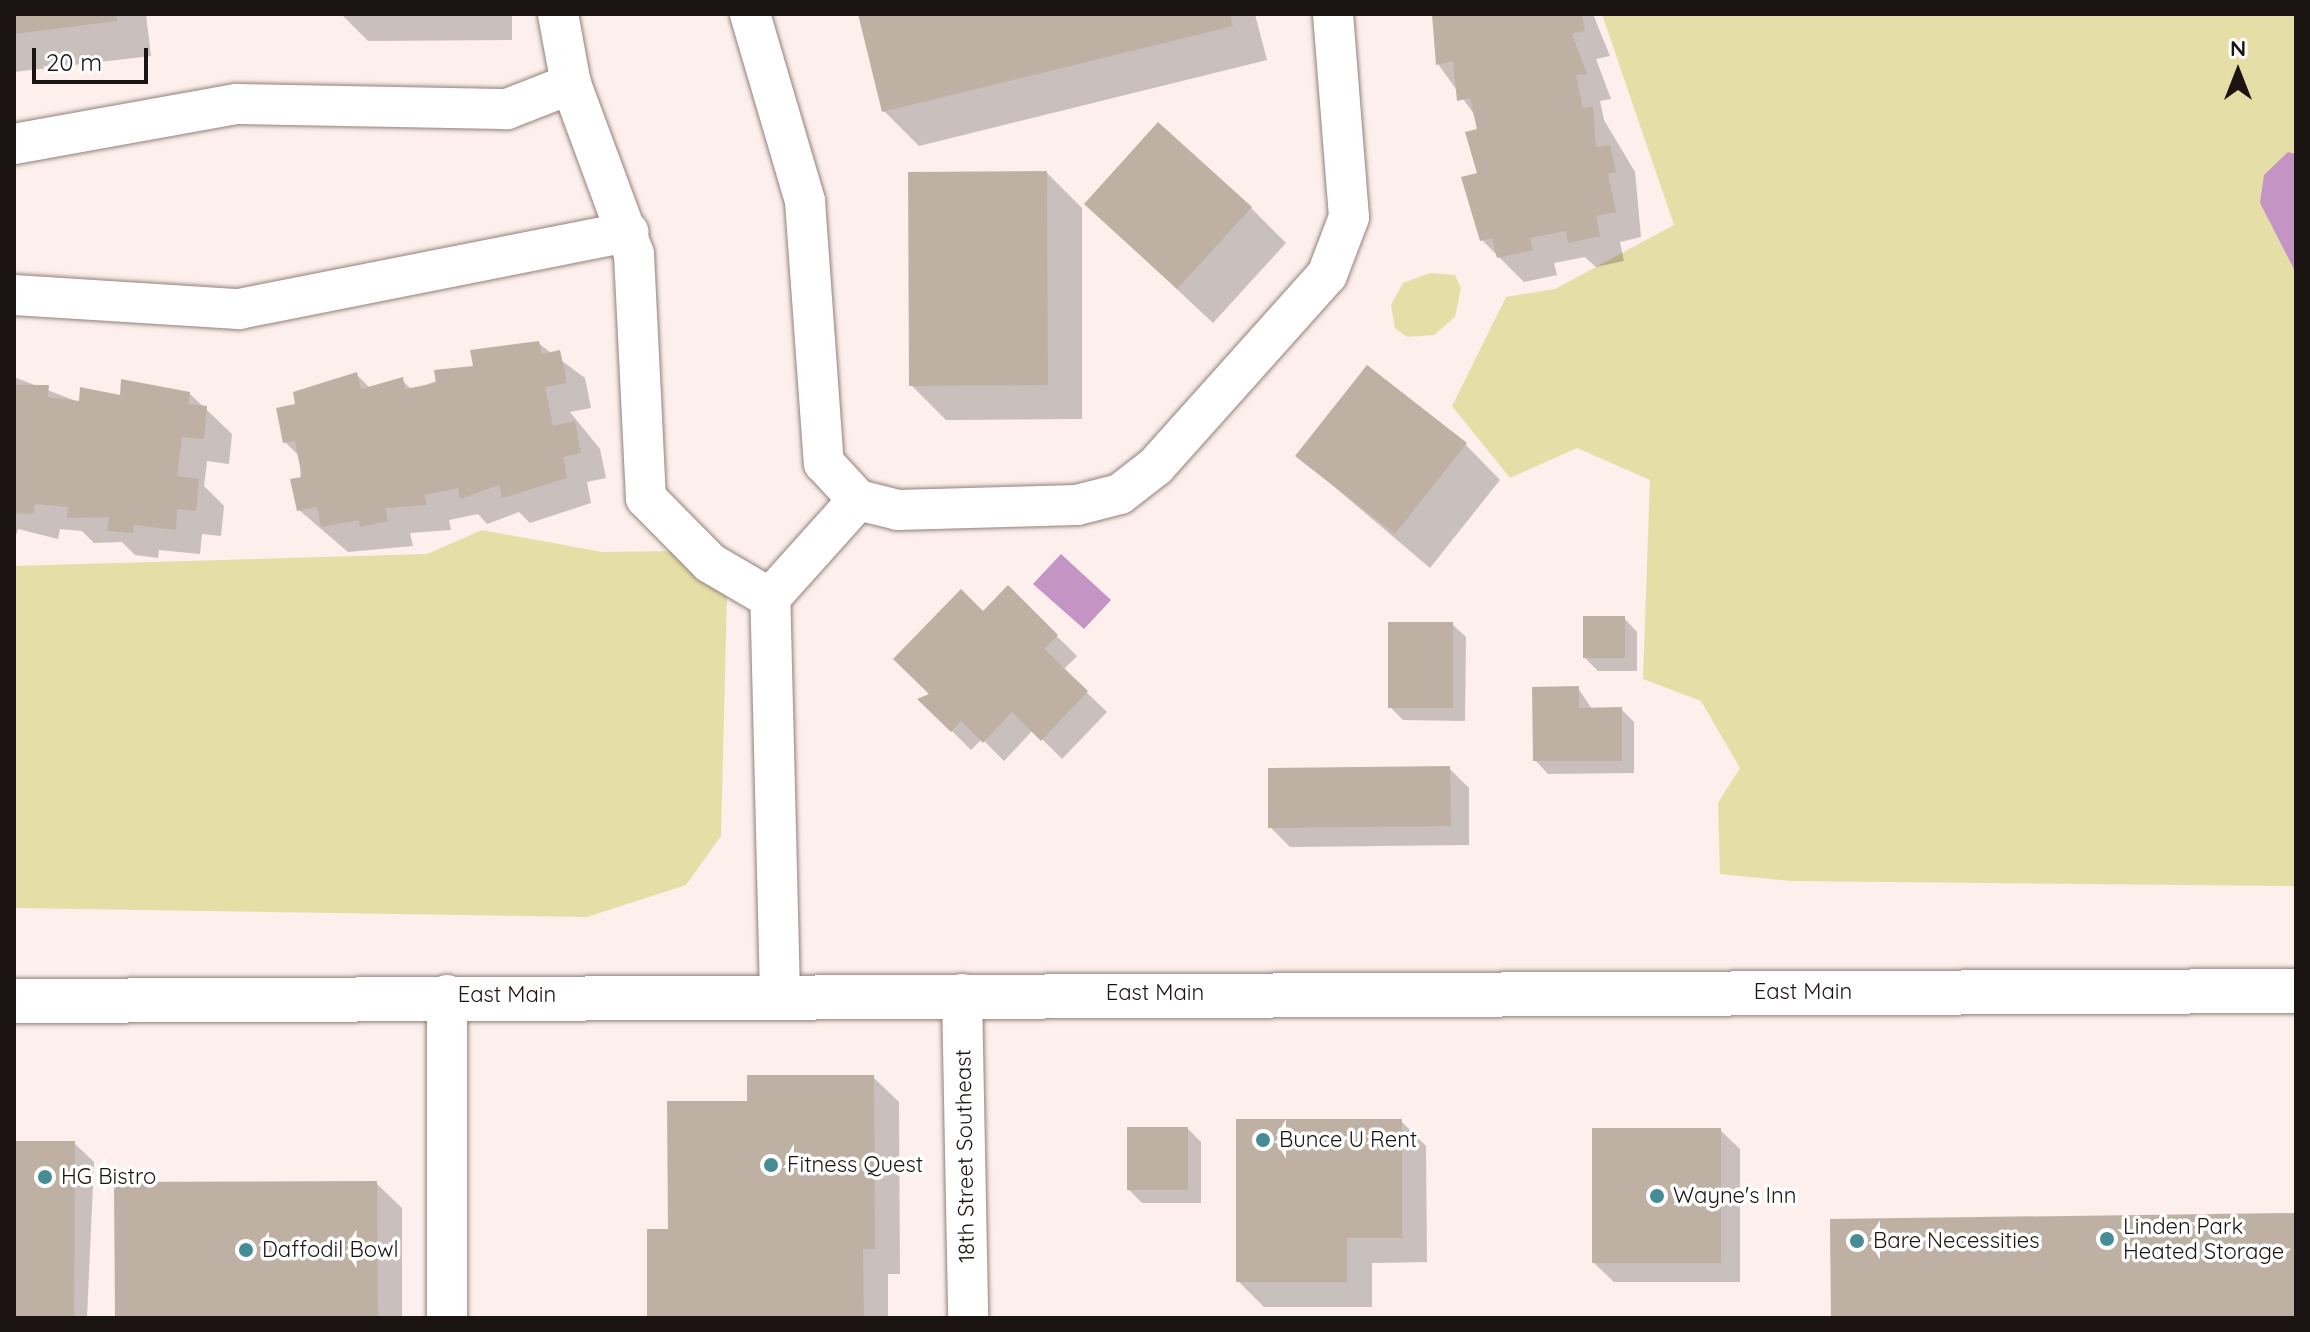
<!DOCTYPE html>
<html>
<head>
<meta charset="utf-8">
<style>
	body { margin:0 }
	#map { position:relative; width:2310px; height:1332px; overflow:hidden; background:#fcefec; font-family:Quicksand,sans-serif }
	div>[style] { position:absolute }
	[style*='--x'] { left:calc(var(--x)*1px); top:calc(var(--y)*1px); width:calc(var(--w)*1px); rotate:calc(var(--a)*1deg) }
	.green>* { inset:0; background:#e5dfa7 }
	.water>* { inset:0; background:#c494c5 }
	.shadow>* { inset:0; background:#0003 }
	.building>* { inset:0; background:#beb1a3 }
	.roads { filter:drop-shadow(0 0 2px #93807b) drop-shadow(0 0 2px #93807b) }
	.minor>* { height:40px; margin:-20px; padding:0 20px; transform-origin:20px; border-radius:20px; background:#fff }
	.secondary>* { height:44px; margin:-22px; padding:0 22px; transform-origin:22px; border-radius:22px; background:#fff }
	.dots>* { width:22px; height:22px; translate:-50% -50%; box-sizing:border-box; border:4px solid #fff; border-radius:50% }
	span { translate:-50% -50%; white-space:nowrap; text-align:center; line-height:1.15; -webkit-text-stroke:7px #fff; paint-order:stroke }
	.street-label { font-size:22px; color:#1b1412 }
	.poi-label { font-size:22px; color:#1b1412 }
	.left { translate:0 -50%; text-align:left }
	.frame { position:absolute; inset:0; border:16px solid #1b1412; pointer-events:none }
	.north { position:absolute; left:2198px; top:32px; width:80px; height:80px; -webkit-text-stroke:6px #fff; paint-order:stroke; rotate:0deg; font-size:22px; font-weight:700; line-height:32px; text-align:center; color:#1b1412 }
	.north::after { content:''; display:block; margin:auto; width:28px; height:36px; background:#1b1412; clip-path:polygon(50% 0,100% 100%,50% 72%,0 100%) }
	.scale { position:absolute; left:32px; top:48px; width:116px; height:36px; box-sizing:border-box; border:4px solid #1b1412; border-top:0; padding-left:10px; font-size:24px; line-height:28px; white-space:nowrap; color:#1b1412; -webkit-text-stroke:6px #fff; paint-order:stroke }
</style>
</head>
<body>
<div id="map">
	<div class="green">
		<div style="clip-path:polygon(1602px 14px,2296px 14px,2296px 886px,1791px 881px,1720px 874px,1718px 803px,1740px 768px,1701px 701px,1643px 679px,1650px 480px,1577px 448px,1510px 478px,1452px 406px,1506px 297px,1555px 289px,1674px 225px)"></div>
		<div style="clip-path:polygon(1430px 273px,1455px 275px,1461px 288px,1455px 317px,1434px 335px,1407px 337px,1395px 328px,1391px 305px,1403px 283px)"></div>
		<div style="clip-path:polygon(482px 530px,602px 552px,673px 551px,727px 594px,721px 836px,686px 885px,587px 917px,14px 908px,14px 566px,427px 554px)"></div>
	</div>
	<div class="water">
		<div style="clip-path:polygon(2288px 152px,2296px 154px,2296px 273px,2260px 203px,2264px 175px)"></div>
		<div style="clip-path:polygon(1061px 554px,1111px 600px,1084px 629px,1033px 584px)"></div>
	</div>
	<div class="shadow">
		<div style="clip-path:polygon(14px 14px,146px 14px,151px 56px,14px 72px)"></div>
		<div style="clip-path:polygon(341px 14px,512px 14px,512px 40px,368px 41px)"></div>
		<div style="clip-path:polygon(860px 14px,1255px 14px,1267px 60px,919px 146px,884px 111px)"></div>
		<div style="clip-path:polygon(1432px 14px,1593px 14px,1610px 56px,1596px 59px,1611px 99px,1600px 101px,1604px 120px,1635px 172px,1641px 237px,1620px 242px,1624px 261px,1596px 267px,1585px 257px,1554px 263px,1557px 275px,1524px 282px,1482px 240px,1463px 178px,1480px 175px,1476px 117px,1438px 64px)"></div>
		<div style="clip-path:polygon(1047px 173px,1082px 208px,1082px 419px,946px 420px,911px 385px)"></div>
		<div style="clip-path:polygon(1086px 204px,1251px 208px,1286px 243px,1213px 323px)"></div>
		<div style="clip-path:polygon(538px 343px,585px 378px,591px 408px,570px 412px,600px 449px,606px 478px,587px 482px,591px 503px,530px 523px,519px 512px,487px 524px,478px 514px,449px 520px,451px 530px,410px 533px,413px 546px,348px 552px,299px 510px,301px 458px,285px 442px,298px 405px,332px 380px,356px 374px,370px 388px,402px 380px,412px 390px)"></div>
		<div style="clip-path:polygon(14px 377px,81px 403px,189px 393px,232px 434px,229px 464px,207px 461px,204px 486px,224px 506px,221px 536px,202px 534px,200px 554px,159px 550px,158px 558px,135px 555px,122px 542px,94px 543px,82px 531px,60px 529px,58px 539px,18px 529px,14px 542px)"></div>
		<div style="clip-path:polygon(1466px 445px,1500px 480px,1430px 568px,1298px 456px)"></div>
		<div style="clip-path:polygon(1008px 588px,1077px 656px,1063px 670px,1107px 712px,1062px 759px,1033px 730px,1004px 761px,982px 739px,971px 750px,921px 700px,932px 695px)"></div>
		<div style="clip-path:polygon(1624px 618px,1637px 632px,1637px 671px,1598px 671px,1585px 658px)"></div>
		<div style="clip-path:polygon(1452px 624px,1466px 637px,1465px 721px,1403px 720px,1390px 707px)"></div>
		<div style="clip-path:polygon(1578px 688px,1592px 709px,1621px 709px,1634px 722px,1634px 773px,1548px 774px,1535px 760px)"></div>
		<div style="clip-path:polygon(1449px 768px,1469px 788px,1469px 845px,1290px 847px,1270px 827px)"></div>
		<div style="clip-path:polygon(873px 1077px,899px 1102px,900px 1274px,888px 1274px,888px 1318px,649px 1318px,749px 1103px)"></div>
		<div style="clip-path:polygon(1401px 1121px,1426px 1146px,1427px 1262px,1372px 1263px,1372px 1307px,1264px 1307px,1238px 1281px)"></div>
		<div style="clip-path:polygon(1188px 1129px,1201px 1142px,1201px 1203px,1142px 1203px,1129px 1190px)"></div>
		<div style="clip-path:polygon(1720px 1130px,1740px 1149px,1740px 1282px,1614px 1282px,1594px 1263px)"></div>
		<div style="clip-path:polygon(14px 1143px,74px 1143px,94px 1162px,87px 1318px,14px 1318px)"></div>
		<div style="clip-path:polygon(376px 1183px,402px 1208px,402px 1318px,117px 1318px)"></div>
	</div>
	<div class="building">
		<div style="clip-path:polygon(14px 14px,116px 14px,117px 21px,14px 34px)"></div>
		<div style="clip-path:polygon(858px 14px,1230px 14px,1233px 26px,882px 112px)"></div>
		<div style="clip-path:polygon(1432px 14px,1582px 14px,1585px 31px,1572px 34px,1587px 74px,1576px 75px,1583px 108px,1593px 107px,1596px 147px,1610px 145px,1616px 172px,1608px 174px,1616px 212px,1596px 216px,1600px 236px,1568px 243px,1566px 231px,1530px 238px,1533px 250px,1497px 258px,1492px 238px,1480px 241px,1461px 177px,1477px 173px,1465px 132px,1477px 129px,1470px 98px,1457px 101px,1453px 61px,1436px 65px)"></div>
		<div style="clip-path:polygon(1158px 122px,1252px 207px,1177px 289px,1084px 204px)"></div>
		<div style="clip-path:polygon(1047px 171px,1048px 385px,909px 386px,908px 172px)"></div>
		<div style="clip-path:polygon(539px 341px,542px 354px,560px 350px,567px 383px,545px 387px,553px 426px,575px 421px,581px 453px,563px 457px,567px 478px,502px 498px,499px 485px,460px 499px,458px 488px,424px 495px,427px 505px,385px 508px,388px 521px,360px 527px,359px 520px,321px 527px,317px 507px,297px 511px,290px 479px,302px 477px,295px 441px,283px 443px,276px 408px,295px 404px,293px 392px,357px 372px,361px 389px,403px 377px,405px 389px,436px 383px,434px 370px,473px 366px,470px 350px)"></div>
		<div style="clip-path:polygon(1367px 365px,1467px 443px,1395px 534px,1295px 456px)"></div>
		<div style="clip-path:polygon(121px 379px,190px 392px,188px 404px,207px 406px,204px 439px,182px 437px,177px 476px,199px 479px,196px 511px,177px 509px,176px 530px,134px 525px,133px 533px,107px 531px,109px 517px,67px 518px,68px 507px,35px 504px,33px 514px,14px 513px,14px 385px,49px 385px,48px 397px,79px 401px,80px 387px,120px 395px)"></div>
		<div style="clip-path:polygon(1008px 585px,1058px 635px,1044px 649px,1088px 691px,1041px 741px,1012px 712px,983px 743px,961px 721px,951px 732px,917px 699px,929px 694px,893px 659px,961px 589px,983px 611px)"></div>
		<div style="clip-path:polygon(1583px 616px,1625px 616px,1625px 658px,1583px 658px)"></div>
		<div style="clip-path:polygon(1388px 622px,1453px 622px,1453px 708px,1388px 708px)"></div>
		<div style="clip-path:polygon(1579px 686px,1579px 708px,1622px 707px,1622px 761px,1533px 761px,1532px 687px)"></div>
		<div style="clip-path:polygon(1450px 766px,1451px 826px,1268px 828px,1268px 768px)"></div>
		<div style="clip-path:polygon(747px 1075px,874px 1075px,875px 1249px,863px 1249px,864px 1318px,647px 1318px,647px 1229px,668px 1229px,667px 1101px,747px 1101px)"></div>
		<div style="clip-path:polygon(1236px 1119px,1402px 1119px,1402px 1238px,1347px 1238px,1347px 1282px,1236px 1282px)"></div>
		<div style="clip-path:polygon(1127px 1127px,1188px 1127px,1188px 1190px,1127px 1190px)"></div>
		<div style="clip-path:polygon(1592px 1128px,1721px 1128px,1721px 1263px,1592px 1263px)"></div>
		<div style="clip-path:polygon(14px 1141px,75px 1141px,74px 1318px,14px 1318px)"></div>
		<div style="clip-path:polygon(377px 1181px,378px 1318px,115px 1318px,114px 1182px)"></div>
		<div style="clip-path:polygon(2296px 1213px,2296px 1318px,1831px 1318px,1830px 1219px)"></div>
	</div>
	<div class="roads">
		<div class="minor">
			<div style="--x:558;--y:14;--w:71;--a:79.5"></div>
			<div style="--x:571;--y:84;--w:181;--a:69.7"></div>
			<div style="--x:634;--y:254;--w:244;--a:87.2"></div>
			<div style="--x:646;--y:498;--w:91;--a:45.4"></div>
			<div style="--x:710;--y:563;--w:69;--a:30.3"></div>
			<div style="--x:750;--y:14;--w:195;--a:73.6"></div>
			<div style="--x:805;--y:201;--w:263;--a:85.9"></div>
			<div style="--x:824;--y:463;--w:50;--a:47.4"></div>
			<div style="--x:858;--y:500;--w:41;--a:14"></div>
			<div style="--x:898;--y:510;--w:179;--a:-1.6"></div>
			<div style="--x:1077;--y:505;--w:44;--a:-14.3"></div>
			<div style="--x:1120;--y:494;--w:46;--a:-37.9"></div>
			<div style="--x:1156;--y:466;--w:256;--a:-48.2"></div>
			<div style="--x:1327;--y:275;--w:62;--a:-69.2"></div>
			<div style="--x:1349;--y:217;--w:204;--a:-94.5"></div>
			<div style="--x:14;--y:144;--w:227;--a:-10.2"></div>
			<div style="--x:237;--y:104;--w:270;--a:1.1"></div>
			<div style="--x:507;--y:109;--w:69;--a:-21.3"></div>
			<div style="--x:14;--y:295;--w:225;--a:3.6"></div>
			<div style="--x:239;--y:309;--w:397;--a:-11.2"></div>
			<div style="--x:780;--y:994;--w:396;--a:-91.4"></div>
			<div style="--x:770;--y:598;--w:132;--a:-48.1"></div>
			<div style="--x:962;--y:994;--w:324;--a:88.9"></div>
			<div style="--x:447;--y:1318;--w:323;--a:-90"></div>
		</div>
		<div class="secondary">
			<div style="--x:14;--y:1001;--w:2282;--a:-0.25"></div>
		</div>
	</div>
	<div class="dots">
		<div style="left:1263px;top:1140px;background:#458c94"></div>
		<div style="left:771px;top:1165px;background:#458c94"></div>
		<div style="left:45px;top:1177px;background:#458c94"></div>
		<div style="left:1657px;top:1196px;background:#458c94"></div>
		<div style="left:2107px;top:1239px;background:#458c94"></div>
		<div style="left:1857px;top:1241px;background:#458c94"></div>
		<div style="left:246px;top:1250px;background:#458c94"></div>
	</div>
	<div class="street-label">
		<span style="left:1803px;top:992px">East Main</span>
		<span style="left:1155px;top:993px">East Main</span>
		<span style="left:507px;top:995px">East Main</span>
		<span style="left:965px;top:1156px;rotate:-91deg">18th Street Southeast</span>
	</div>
	<div class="poi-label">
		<span class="left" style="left:1279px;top:1140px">Bunce U Rent</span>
		<span class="left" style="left:787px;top:1165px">Fitness Quest</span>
		<span class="left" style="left:61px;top:1177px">HG Bistro</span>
		<span class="left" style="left:1673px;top:1196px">Wayne's Inn</span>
		<span class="left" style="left:2123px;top:1239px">Linden Park<br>Heated Storage</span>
		<span class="left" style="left:1873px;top:1241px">Bare Necessities</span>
		<span class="left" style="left:262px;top:1250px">Daffodil Bowl</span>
	</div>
	<div class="frame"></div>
	<div class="north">N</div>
	<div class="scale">20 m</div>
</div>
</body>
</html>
